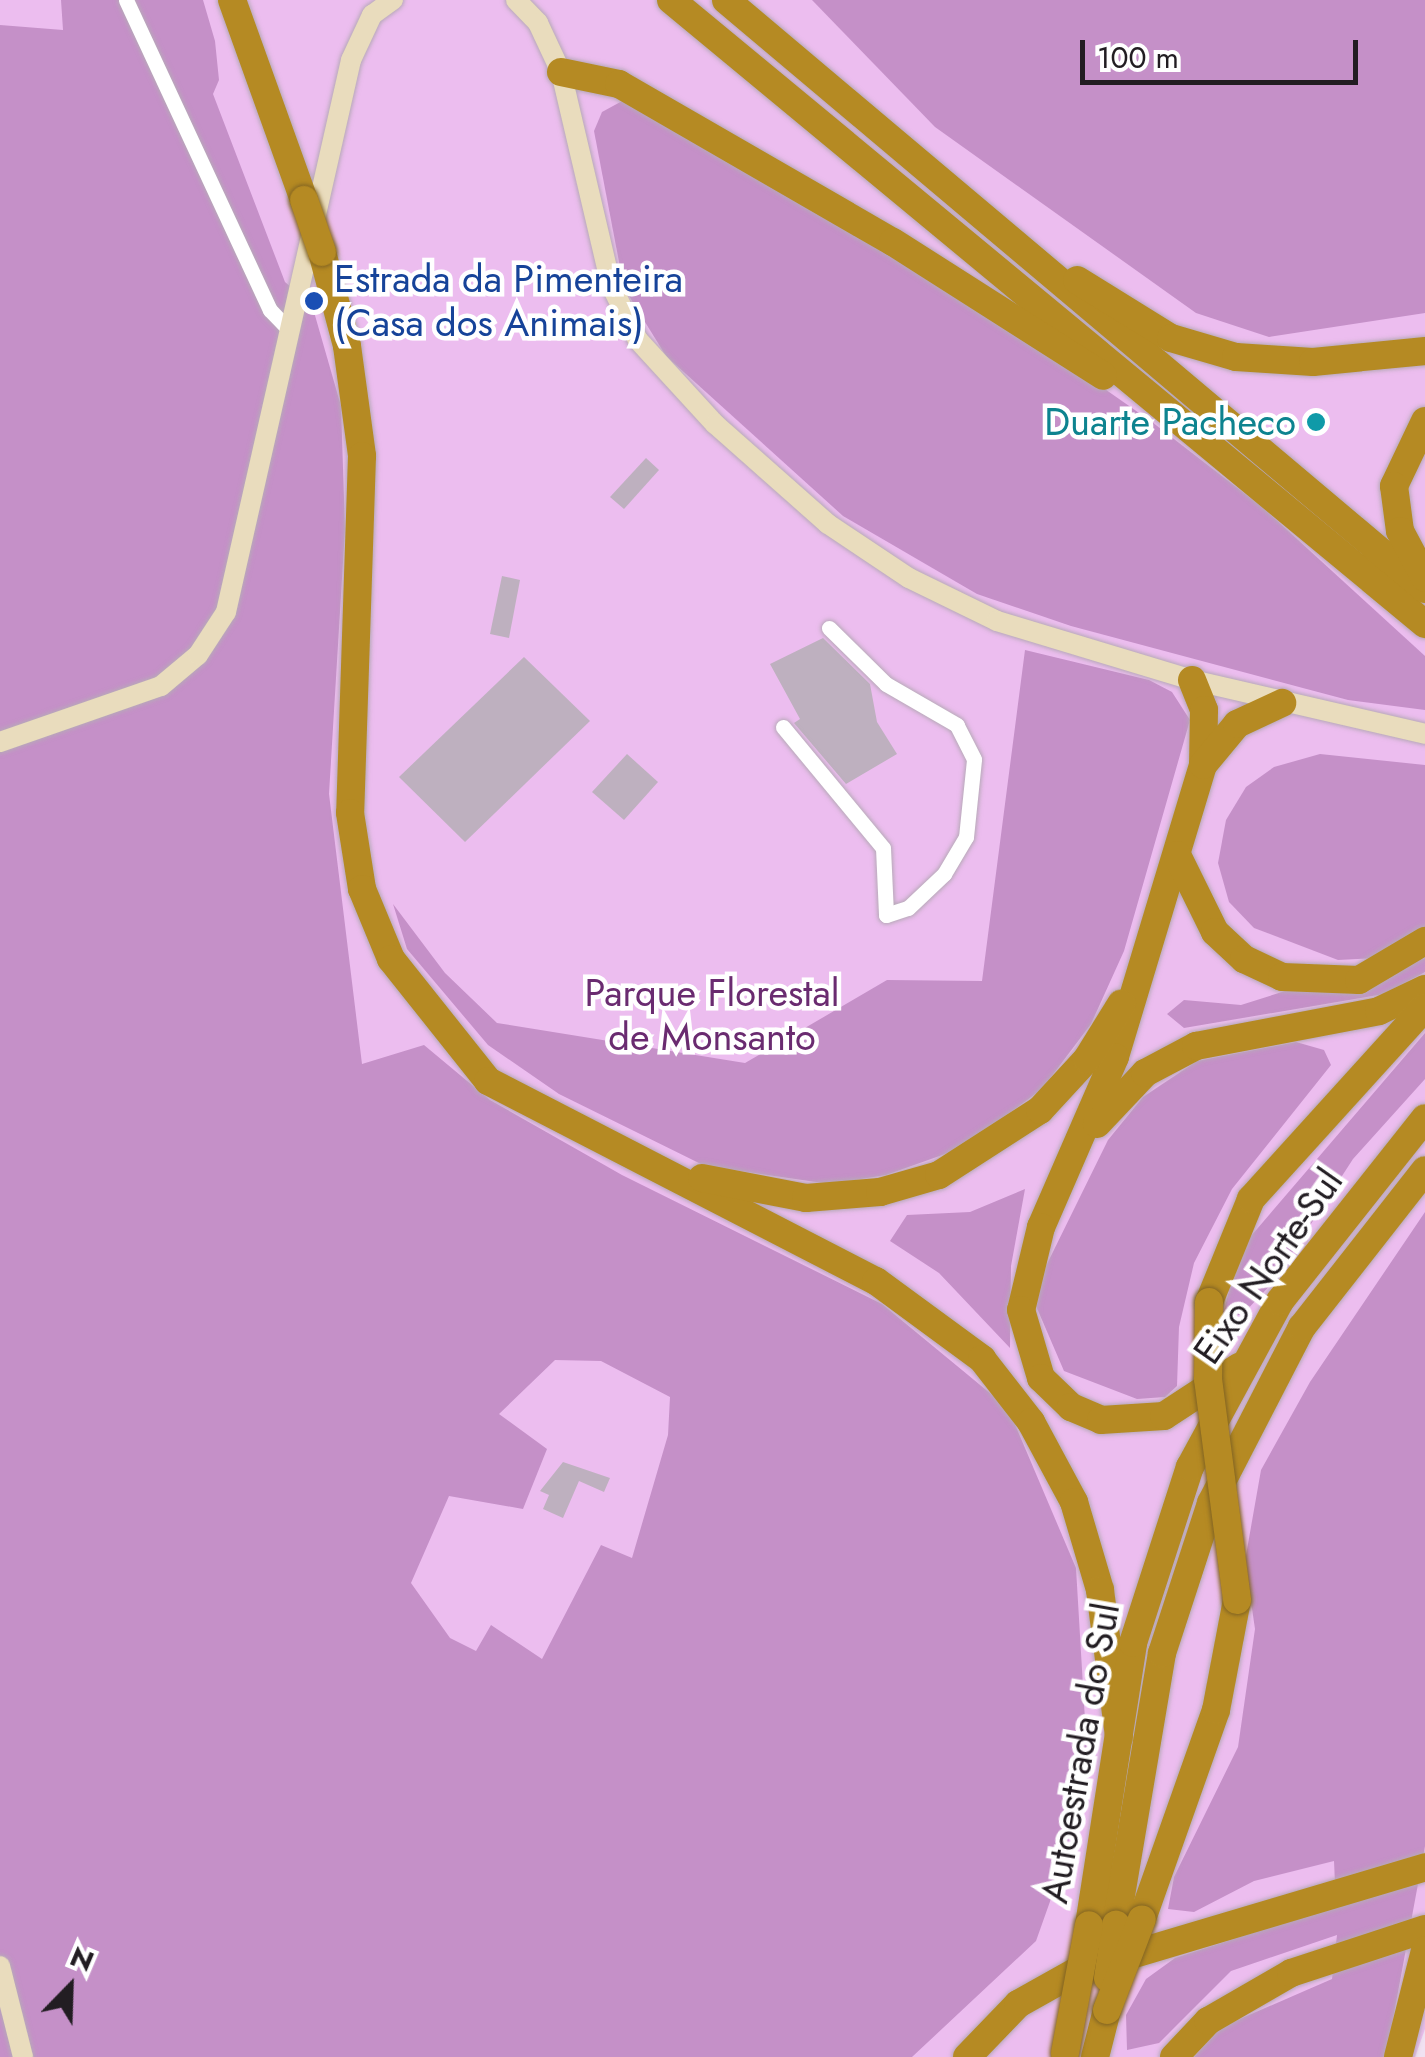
<!DOCTYPE html>
<html>
<head>
<meta charset="utf-8">
<style>
	body { margin:0 }
	#map { position:relative; width:1425px; height:2057px; overflow:hidden; background:#f1e2f2; font-family:Jost,sans-serif }
	div>[style] { position:absolute }
	[style*='--x'] { left:calc(var(--x)*1px); top:calc(var(--y)*1px); width:calc(var(--w)*1px); rotate:calc(var(--a)*1deg) }
	.green>* { inset:0; background:#ecbdef }
	.forest>* { inset:0; background:#c590c8 }
	.building>* { inset:0; background:#beb0bf }
	.roads { filter:drop-shadow(0 0 2px #b7a9b8) drop-shadow(0 0 2px #b7a9b8) }
	.street>* { height:15px; margin:-7.5px; padding:0 7.5px; transform-origin:7.5px; border-radius:7.5px; background:#fff }
	.secondary>* { height:20px; margin:-10px; padding:0 10px; transform-origin:10px; border-radius:10px; background:#e9dcbd }
	.highway>* { height:28px; margin:-14px; padding:0 14px; transform-origin:14px; border-radius:14px; background:#b58a23 }
	.bridges { filter:drop-shadow(0 0 2px #826423) drop-shadow(0 0 2px #826423) }
	.highway-bridge>* { height:28px; margin:-14px; padding:0 14px; transform-origin:14px; border-radius:14px; background:#b58a23 }
	.dots>* { width:28px; height:28px; translate:-50% -50%; box-sizing:border-box; border:5px solid #fff; border-radius:50% }
	span { translate:-50% -50%; white-space:nowrap; text-align:center; line-height:1.15; -webkit-text-stroke:9px #fff; paint-order:stroke }
	.transit-label { font-size:38px; color:#164399 }
	.left { translate:0 -50%; text-align:left }
	.culture-label { font-size:38px; color:#0d838f }
	.right { translate:-100% -50%; text-align:right }
	.park-label { font-size:38px; color:#6a2b70 }
	.street-label { font-size:38px; color:#221d22 }
	.north { position:absolute; left:20px; top:1937px; width:100px; height:100px; -webkit-text-stroke:8px #fff; paint-order:stroke; rotate:23deg; font-size:28px; font-weight:700; line-height:40px; text-align:center; color:#221d22 }
	.north::after { content:''; display:block; margin:auto; width:35px; height:45px; background:#221d22; clip-path:polygon(50% 0,100% 100%,50% 72%,0 100%) }
	.scale { position:absolute; left:1080px; top:40px; width:278px; height:45px; box-sizing:border-box; border:5px solid #221d22; border-top:0; padding-left:12px; font-size:30px; line-height:35px; white-space:nowrap; color:#221d22; -webkit-text-stroke:8px #fff; paint-order:stroke }
</style>
</head>
<body>
<div id="map">
	<div class="green">
		<div style="clip-path:polygon(0 0,1425px 0,1425px 2029px,1415px 2057px,0 2057px)"></div>
	</div>
	<div class="forest">
		<div style="clip-path:polygon(evenodd,61px 0,203px 0,215px 41px,219px 80px,213px 94px,285px 282px,312px 305px,341px 406px,345px 529px,329px 794px,362px 1064px,424px 1045px,490px 1100px,622px 1175px,882px 1304px,1008px 1408px,1076px 1568px,1087px 1754px,1064px 1862px,1036px 1941px,912px 2057px,0 2057px,0 25px,63px 30px,61px 0,555px 1360px,601px 1361px,670px 1397px,668px 1435px,632px 1558px,601px 1545px,542px 1659px,491px 1625px,476px 1651px,450px 1638px,411px 1583px,449px 1496px,523px 1509px,547px 1449px,499px 1414px,555px 1360px)"></div>
		<div style="clip-path:polygon(812px 0,1425px 0,1425px 313px,1269px 337px,1196px 313px,935px 127px)"></div>
		<div style="clip-path:polygon(624px 100px,1049px 350px,1152px 422px,1262px 507px,1425px 656px,1425px 710px,1348px 700px,1071px 626px,977px 594px,843px 516px,666px 356px,624px 288px,594px 131px,602px 112px)"></div>
		<div style="clip-path:polygon(1025px 650px,1149px 680px,1172px 692px,1190px 720px,1124px 951px,1091px 1024px,1042px 1089px,962px 1148px,886px 1175px,830px 1184px,705px 1166px,559px 1094px,488px 1045px,407px 949px,393px 904px,445px 973px,497px 1023px,745px 1063px,887px 980px,982px 981px)"></div>
		<div style="clip-path:polygon(1320px 754px,1425px 765px,1425px 930px,1377px 958px,1338px 960px,1254px 928px,1229px 902px,1218px 863px,1226px 820px,1246px 787px,1274px 767px)"></div>
		<div style="clip-path:polygon(1425px 958px,1425px 972px,1384px 994px,1184px 1028px,1167px 1014px,1184px 1000px,1241px 1005px,1285px 991px,1344px 990px)"></div>
		<div style="clip-path:polygon(1425px 1033px,1425px 1079px,1353px 1159px,1274px 1281px,1243px 1314px,1222px 1319px,1239px 1250px)"></div>
		<div style="clip-path:polygon(1296px 1042px,1324px 1050px,1331px 1065px,1232px 1189px,1194px 1263px,1179px 1327px,1177px 1386px,1165px 1397px,1137px 1399px,1064px 1371px,1036px 1306px,1046px 1266px,1108px 1140px,1143px 1097px,1197px 1061px)"></div>
		<div style="clip-path:polygon(1025px 1189px,1011px 1266px,1010px 1348px,939px 1273px,890px 1241px,907px 1215px,970px 1212px)"></div>
		<div style="clip-path:polygon(1425px 1212px,1425px 1846px,1386px 2057px,1194px 2057px,1219px 2028px,1332px 1979px,1337px 1935px,1231px 1971px,1159px 2043px,1127px 2050px,1126px 2015px,1146px 1979px,1175px 1958px,1336px 1906px,1334px 1861px,1254px 1881px,1194px 1912px,1168px 1909px,1174px 1877px,1238px 1747px,1255px 1629px,1245px 1561px,1261px 1470px,1310px 1382px)"></div>
	</div>
	<div class="building">
		<div style="clip-path:polygon(646px 458px,659px 470px,624px 509px,610px 497px)"></div>
		<div style="clip-path:polygon(502px 576px,520px 580px,509px 638px,490px 634px)"></div>
		<div style="clip-path:polygon(823px 638px,870px 684px,877px 722px,897px 754px,846px 784px,794px 723px,800px 719px,770px 664px)"></div>
		<div style="clip-path:polygon(524px 657px,590px 721px,465px 842px,399px 777px)"></div>
		<div style="clip-path:polygon(627px 754px,658px 782px,624px 820px,592px 792px)"></div>
		<div style="clip-path:polygon(563px 1462px,610px 1478px,604px 1492px,579px 1481px,563px 1518px,543px 1509px,549px 1495px,540px 1491px)"></div>
	</div>
	<div class="roads">
		<div class="street">
			<div style="--x:126;--y:0;--w:342;--a:65.1"></div>
			<div style="--x:270;--y:310;--w:29;--a:46"></div>
			<div style="--x:783;--y:727;--w:157;--a:50.4"></div>
			<div style="--x:883;--y:848;--w:67;--a:87.4"></div>
			<div style="--x:886;--y:915;--w:23;--a:-18"></div>
			<div style="--x:908;--y:908;--w:50;--a:-43.4"></div>
			<div style="--x:944;--y:874;--w:43;--a:-59.3"></div>
			<div style="--x:966;--y:837;--w:78;--a:-84.1"></div>
			<div style="--x:974;--y:759;--w:38;--a:-117"></div>
			<div style="--x:957;--y:725;--w:82;--a:-150"></div>
			<div style="--x:886;--y:684;--w:80;--a:-135.5"></div>
		</div>
		<div class="secondary">
			<div style="--x:516;--y:0;--w:32;--a:46"></div>
			<div style="--x:538;--y:23;--w:54;--a:64.9"></div>
			<div style="--x:561;--y:72;--w:219;--a:76.8"></div>
			<div style="--x:611;--y:285;--w:61;--a:63.9"></div>
			<div style="--x:638;--y:340;--w:114;--a:47.5"></div>
			<div style="--x:715;--y:424;--w:151;--a:41.5"></div>
			<div style="--x:828;--y:524;--w:97;--a:33.7"></div>
			<div style="--x:909;--y:578;--w:98;--a:26"></div>
			<div style="--x:997;--y:621;--w:204;--a:16.8"></div>
			<div style="--x:1192;--y:680;--w:239;--a:13"></div>
			<div style="--x:0;--y:742;--w:170;--a:-19.2"></div>
			<div style="--x:161;--y:686;--w:48;--a:-40"></div>
			<div style="--x:198;--y:655;--w:51;--a:-56.9"></div>
			<div style="--x:226;--y:612;--w:566;--a:-77.24"></div>
			<div style="--x:351;--y:60;--w:50;--a:-65"></div>
			<div style="--x:372;--y:15;--w:26;--a:-36"></div>
			<div style="--x:0;--y:1966;--w:94;--a:75.8"></div>
		</div>
		<div class="highway">
			<div style="--x:232;--y:0;--w:213;--a:70.2"></div>
			<div style="--x:671;--y:0;--w:979;--a:39.61"></div>
			<div style="--x:726;--y:0;--w:914;--a:40.12"></div>
			<div style="--x:561;--y:72;--w:59;--a:11.7"></div>
			<div style="--x:619;--y:84;--w:316;--a:30"></div>
			<div style="--x:893;--y:242;--w:249;--a:32.5"></div>
			<div style="--x:322;--y:252;--w:97;--a:75.1"></div>
			<div style="--x:347;--y:346;--w:111;--a:82.2"></div>
			<div style="--x:362;--y:456;--w:357;--a:91.9"></div>
			<div style="--x:350;--y:813;--w:77;--a:81"></div>
			<div style="--x:362;--y:889;--w:76;--a:67.5"></div>
			<div style="--x:391;--y:959;--w:156;--a:51.5"></div>
			<div style="--x:488;--y:1081;--w:437;--a:27.3"></div>
			<div style="--x:876;--y:1281;--w:132;--a:36.3"></div>
			<div style="--x:982;--y:1359;--w:80;--a:52.1"></div>
			<div style="--x:1031;--y:1422;--w:91;--a:61.7"></div>
			<div style="--x:1074;--y:1502;--w:92;--a:73.5"></div>
			<div style="--x:1100;--y:1590;--w:148;--a:82.6"></div>
			<div style="--x:1077;--y:280;--w:110;--a:31.7"></div>
			<div style="--x:1171;--y:338;--w:68;--a:16.3"></div>
			<div style="--x:1236;--y:357;--w:77;--a:3.7"></div>
			<div style="--x:1313;--y:362;--w:113;--a:-5.6"></div>
			<div style="--x:1425;--y:421;--w:72;--a:115.5"></div>
			<div style="--x:1394;--y:486;--w:45;--a:82.4"></div>
			<div style="--x:1400;--y:531;--w:53;--a:62"></div>
			<div style="--x:1192;--y:680;--w:32;--a:68"></div>
			<div style="--x:1204;--y:710;--w:55;--a:91"></div>
			<div style="--x:1203;--y:765;--w:305;--a:106.8"></div>
			<div style="--x:1115;--y:1057;--w:185;--a:113.5"></div>
			<div style="--x:1041;--y:1227;--w:85;--a:103.5"></div>
			<div style="--x:1021;--y:1310;--w:71;--a:73.6"></div>
			<div style="--x:1041;--y:1378;--w:42;--a:44"></div>
			<div style="--x:1071;--y:1407;--w:33;--a:23"></div>
			<div style="--x:1101;--y:1420;--w:63;--a:-3.6"></div>
			<div style="--x:1164;--y:1416;--w:90;--a:-33.2"></div>
			<div style="--x:1203;--y:765;--w:53;--a:-50.3"></div>
			<div style="--x:1237;--y:724;--w:50;--a:-25"></div>
			<div style="--x:1177;--y:855;--w:86;--a:63.7"></div>
			<div style="--x:1215;--y:932;--w:40;--a:43"></div>
			<div style="--x:1244;--y:959;--w:42;--a:25.3"></div>
			<div style="--x:1282;--y:977;--w:77;--a:2.2"></div>
			<div style="--x:1359;--y:980;--w:77;--a:-30.6"></div>
			<div style="--x:1097;--y:1124;--w:70;--a:-46.7"></div>
			<div style="--x:1145;--y:1073;--w:58;--a:-27.9"></div>
			<div style="--x:1196;--y:1046;--w:186;--a:-10.8"></div>
			<div style="--x:1379;--y:1011;--w:51;--a:-25.6"></div>
			<div style="--x:702;--y:1178;--w:106;--a:10.9"></div>
			<div style="--x:806;--y:1198;--w:74;--a:-4.6"></div>
			<div style="--x:880;--y:1192;--w:61;--a:-16.1"></div>
			<div style="--x:939;--y:1175;--w:120;--a:-32.8"></div>
			<div style="--x:1040;--y:1110;--w:69;--a:-47.3"></div>
			<div style="--x:1087;--y:1059;--w:65;--a:-58.3"></div>
			<div style="--x:1209;--y:1302;--w:111;--a:-67.8"></div>
			<div style="--x:1251;--y:1199;--w:259;--a:-47.8"></div>
			<div style="--x:1142;--y:1919;--w:222;--a:-70.5"></div>
			<div style="--x:1216;--y:1710;--w:112;--a:-79.2"></div>
			<div style="--x:1089;--y:1925;--w:285;--a:-81.1"></div>
			<div style="--x:1133;--y:1643;--w:185;--a:-72.1"></div>
			<div style="--x:1190;--y:1467;--w:189;--a:-61.5"></div>
			<div style="--x:1280;--y:1301;--w:233;--a:-51.6"></div>
			<div style="--x:1116;--y:1925;--w:276;--a:-80.4"></div>
			<div style="--x:1162;--y:1653;--w:158;--a:-71.9"></div>
			<div style="--x:1211;--y:1503;--w:198;--a:-62.7"></div>
			<div style="--x:1302;--y:1327;--w:199;--a:-51.9"></div>
			<div style="--x:967;--y:2057;--w:74;--a:-46.1"></div>
			<div style="--x:1018;--y:2004;--w:68;--a:-29.2"></div>
			<div style="--x:1077;--y:1971;--w:363;--a:-16.6"></div>
			<div style="--x:1095;--y:2057;--w:49;--a:-75.7"></div>
			<div style="--x:1174;--y:2057;--w:50;--a:-46.6"></div>
			<div style="--x:1208;--y:2021;--w:96;--a:-30"></div>
			<div style="--x:1291;--y:1973;--w:141;--a:-18.2"></div>
			<div style="--x:1398;--y:2057;--w:110;--a:-75.8"></div>
		</div>
	</div>
	<div class="bridges">
		<div class="highway-bridge">
			<div style="--x:304;--y:200;--w:55;--a:70.9"></div>
			<div style="--x:1209;--y:1302;--w:77;--a:90.7"></div>
			<div style="--x:1208;--y:1379;--w:223;--a:82.5"></div>
			<div style="--x:1108;--y:1978;--w:54;--a:-81.4"></div>
			<div style="--x:1107;--y:2010;--w:97;--a:-69"></div>
			<div style="--x:1065;--y:2053;--w:130;--a:-79.4"></div>
		</div>
	</div>
	<div class="dots">
		<div style="left:314px;top:301px;background:#1a4fb4"></div>
		<div style="left:1316px;top:422px;background:#0f9aa8"></div>
	</div>
	<div class="transit-label">
		<span class="left" style="left:334px;top:301px">Estrada da Pimenteira<br>(Casa dos Animais)</span>
	</div>
	<div class="culture-label">
		<span class="right" style="left:1296px;top:422px">Duarte Pacheco</span>
	</div>
	<div class="park-label">
		<span style="left:712px;top:1015px">Parque Florestal<br>de Monsanto</span>
	</div>
	<div class="street-label">
		<span style="left:1268px;top:1266px;rotate:-55deg">Eixo Norte-Sul</span>
		<span style="left:1080px;top:1753px;rotate:-80deg">Autoestrada do Sul</span>
	</div>
	<div class="north">N</div>
	<div class="scale">100 m</div>
</div>
</body>
</html>
